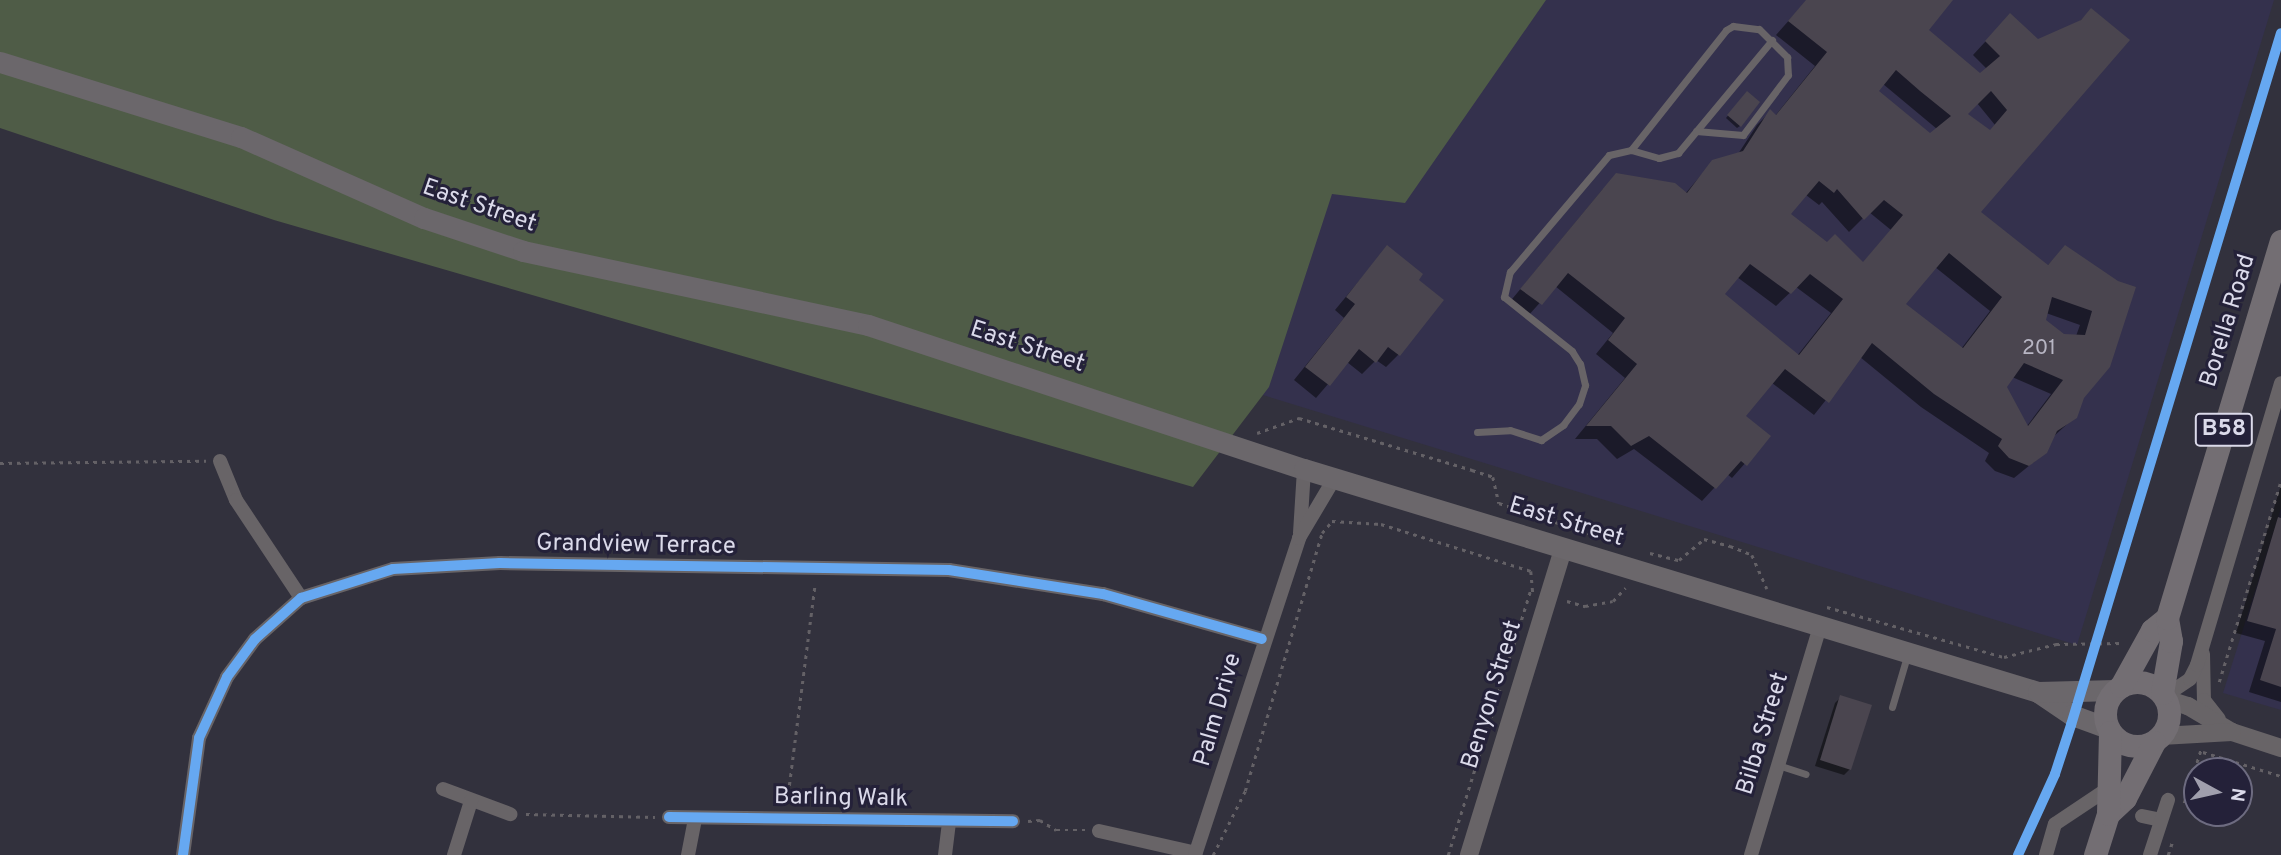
<!DOCTYPE html>
<html>
<head>
<meta charset="utf-8">
<style>
	body { margin:0 }
	#map { position:relative; width:2281px; height:855px; overflow:hidden; background:#32313d; font-family:Overpass,sans-serif }
	div>[style] { position:absolute }
	[style*='--x'] { left:calc(var(--x)*1px); top:calc(var(--y)*1px); width:calc(var(--w)*1px); rotate:calc(var(--a)*1deg) }
	.built>* { inset:0; background:#34314d }
	.forest>* { inset:0; background:#4f5c47 }
	.shadow>* { inset:0; background:#0007 }
	.building>* { inset:0; background:#4a454f }
	.path>* { height:2.5px; margin-top:-1.25px; transform-origin:0; background:repeating-linear-gradient(90deg,#646166 0 3.5px,transparent 0 8.5px) }
	.service>* { height:7px; margin:-3.5px; padding:0 3.5px; transform-origin:3.5px; border-radius:3.5px; background:#686467 }
	.minor>* { height:14px; margin:-7px; padding:0 7px; transform-origin:7px; border-radius:7px; background:#686467 }
	.tertiary>* { height:18px; margin:-9px; padding:0 9px; transform-origin:9px; border-radius:9px; background:#686467 }
	.secondary>* { height:21px; margin:-10.5px; padding:0 10.5px; transform-origin:10.5px; border-radius:10.5px; background:#6b676b }
	.primary>* { height:23px; margin:-11.5px; padding:0 11.5px; transform-origin:11.5px; border-radius:11.5px; background:#736e73 }
	.primary>.ring { margin:-11.5px; padding:0; box-sizing:content-box; background:none; border:23px solid #736e73; border-radius:50% }
	.cycleway>* { height:10px; margin:-5px; padding:0 5px; transform-origin:5px; border-radius:5px; background:#66a8f1 }
	span { translate:-50% -50%; white-space:nowrap; text-align:center; line-height:1.15; -webkit-text-stroke:6px #242139; paint-order:stroke }
	.number-label { font-size:21px; color:#b7b5c3 }
	.number-label span { -webkit-text-stroke-width:0 }
	.shield-label span { padding:2px 5px; background:#242139; border:2px solid; border-radius:5px; -webkit-text-stroke-width:0 }
	.shield-label { font-size:23px; color:#dbdaea; font-weight:700 }
	.street-label { font-size:24px; color:#dbdaea }
	.north { position:absolute; left:2183px; top:757px; width:70px; height:70px; box-sizing:border-box; background:#242139; border:2px solid #6d6b80; border-radius:50%; rotate:98deg; font-size:19px; font-weight:700; line-height:28px; text-align:center; color:#dbdaea }
	.north::after { content:''; display:block; margin:auto; width:24px; height:32px; background:#a09fad; clip-path:polygon(50% 0,100% 100%,50% 72%,0 100%) }
</style>
</head>
<body>
<div id="map">
	<div class="built">
		<div style="clip-path:polygon(1353px 0,2274px 0,2077px 645px,1237px 387px)"></div>
		<div style="clip-path:polygon(2281px 508px,2281px 710px,2223px 693px)"></div>
	</div>
	<div class="forest">
		<div style="clip-path:polygon(0 0,1546px 0,1405px 203px,1332px 194px,1269px 387px,1193px 487px,274px 220px,0 128px)"></div>
	</div>
	<div class="shadow">
		<div style="clip-path:polygon(evenodd,1807px 0,1951px 0,1926px 30px,1980px 75px,1987px 69px,1973px 55px,1997px 29px,2037px 42px,2077px 24px,2091px 10px,1979px 212px,2047px 266px,2065px 247px,2117px 283px,2075px 417px,2053px 437px,2046px 452px,2014px 478px,1995px 471px,1985px 461px,1989px 453px,1921px 407px,1860px 357px,1814px 415px,1772px 383px,1744px 416px,1769px 436px,1732px 478px,1727px 474px,1702px 501px,1634px 449px,1617px 459px,1597px 439px,1575px 439px,1625px 378px,1596px 354px,1613px 333px,1555px 286px,1527px 317px,1508px 304px,1603px 189px,1685px 194px,1713px 161px,1738px 154px,1757px 125px,1770px 112px,1775px 116px,1815px 66px,1776px 35px,1807px 0,1883px 84px,1937px 129px,1930px 135px,1876px 92px,1883px 84px,1807px 0,1977px 103px,1995px 125px,1989px 132px,1966px 114px,1977px 103px,1807px 0,1806px 195px,1819px 205px,1822px 202px,1849px 232px,1869px 212px,1891px 230px,1862px 264px,1827px 244px,1789px 215px,1806px 195px,1807px 0,1935px 267px,1990px 311px,1961px 349px,1904px 305px,1935px 267px,1807px 0,1737px 277px,1776px 306px,1796px 287px,1831px 313px,1797px 356px,1722px 294px,1737px 277px,1807px 0,2046px 313px,2080px 325px,2076px 336px,2064px 335px,2044px 320px,2046px 313px,1807px 0,2012px 377px,2051px 394px,2027px 426px,2005px 387px,2012px 377px)"></div>
		<div style="clip-path:polygon(1747px 93px,1740px 126px,1737px 128px,1726px 118px)"></div>
		<div style="clip-path:polygon(1387px 247px,1416px 280px,1398px 355px,1386px 367px,1376px 360px,1362px 374px,1347px 362px,1316px 398px,1294px 380px,1344px 318px,1335px 310px)"></div>
		<div style="clip-path:polygon(2281px 485px,2281px 702px,2249px 692px,2265px 641px,2236px 633px)"></div>
		<div style="clip-path:polygon(1841px 697px,1850px 769px,1844px 775px,1815px 766px,1835px 703px)"></div>
	</div>
	<div class="building">
		<div style="clip-path:polygon(evenodd,1806px 0,1953px 0,1929px 30px,1980px 73px,2000px 56px,1985px 41px,2010px 13px,2038px 39px,2081px 20px,2091px 8px,2130px 40px,1981px 212px,2048px 265px,2065px 245px,2118px 281px,2136px 287px,2110px 367px,2084px 398px,2077px 418px,2057px 431px,2047px 453px,2029px 466px,2009px 458px,1998px 446px,2002px 439px,1934px 394px,1872px 343px,1829px 403px,1785px 369px,1746px 416px,1771px 436px,1747px 466px,1741px 461px,1716px 489px,1649px 436px,1631px 446px,1611px 426px,1586px 426px,1637px 364px,1608px 340px,1625px 318px,1568px 273px,1542px 305px,1520px 289px,1616px 173px,1675px 183px,1687px 193px,1712px 160px,1743px 151px,1770px 109px,1776px 115px,1827px 52px,1788px 21px,1806px 0,1896px 70px,1920px 91px,1951px 116px,1930px 133px,1879px 91px,1896px 70px,1806px 0,1991px 91px,2007px 110px,1990px 130px,1968px 114px,1991px 91px,1806px 0,1819px 181px,1834px 193px,1837px 189px,1864px 220px,1884px 200px,1903px 215px,1863px 262px,1835px 234px,1827px 242px,1791px 214px,1819px 181px,1806px 0,1949px 253px,2002px 297px,1963px 348px,1906px 304px,1949px 253px,1806px 0,1750px 264px,1791px 294px,1810px 274px,1843px 299px,1799px 355px,1725px 294px,1750px 264px,1806px 0,2052px 297px,2092px 311px,2085px 335px,2064px 334px,2046px 320px,2052px 297px,1806px 0,2024px 363px,2063px 380px,2028px 426px,2007px 387px,2024px 363px)"></div>
		<div style="clip-path:polygon(1747px 91px,1760px 102px,1741px 127px,1727px 115px)"></div>
		<div style="clip-path:polygon(1387px 245px,1423px 274px,1419px 280px,1444px 300px,1400px 356px,1388px 347px,1376px 363px,1359px 349px,1330px 386px,1305px 367px,1355px 304px,1346px 297px)"></div>
		<div style="clip-path:polygon(2278px 517px,2281px 518px,2281px 687px,2260px 680px,2276px 629px,2247px 621px)"></div>
		<div style="clip-path:polygon(1840px 695px,1872px 705px,1851px 770px,1820px 760px)"></div>
	</div>
	<div class="path">
		<div style="--x:1257;--y:433;--w:45;--a:-19.7"></div>
		<div style="--x:1299;--y:418;--w:181;--a:16.7"></div>
		<div style="--x:1472;--y:470;--w:22;--a:18"></div>
		<div style="--x:1493;--y:477;--w:27;--a:77"></div>
		<div style="--x:1499;--y:503;--w:125;--a:18.7"></div>
		<div style="--x:0;--y:463;--w:206;--a:-0.6"></div>
		<div style="--x:1650;--y:553;--w:30;--a:14"></div>
		<div style="--x:1679;--y:560;--w:33;--a:-40"></div>
		<div style="--x:1704;--y:539;--w:27;--a:15"></div>
		<div style="--x:1730;--y:546;--w:24;--a:22"></div>
		<div style="--x:1752;--y:555;--w:37;--a:66"></div>
		<div style="--x:1567;--y:601;--w:19;--a:16"></div>
		<div style="--x:1585;--y:606;--w:28;--a:-10"></div>
		<div style="--x:1613;--y:601;--w:18;--a:-47"></div>
		<div style="--x:1827;--y:607;--w:184;--a:15.8"></div>
		<div style="--x:2004;--y:657;--w:54;--a:-14"></div>
		<div style="--x:2056;--y:644;--w:67;--a:-0.9"></div>
		<div style="--x:2219;--y:682;--w:210;--a:-72.9"></div>
		<div style="--x:2203;--y:752;--w:82;--a:17.1"></div>
		<div style="--x:787;--y:802;--w:221;--a:-82.7"></div>
		<div style="--x:2184;--y:803;--w:57;--a:-72.5"></div>
		<div style="--x:526;--y:814;--w:129;--a:1.3"></div>
		<div style="--x:1028;--y:821;--w:12;--a:-5"></div>
		<div style="--x:1040;--y:820;--w:19;--a:32"></div>
		<div style="--x:1056;--y:830;--w:29;--a:0"></div>
		<div style="--x:1213;--y:855;--w:72;--a:-63.4"></div>
		<div style="--x:1245;--y:791;--w:269;--a:-73.4"></div>
		<div style="--x:1322;--y:533;--w:16;--a:-50"></div>
		<div style="--x:1332;--y:521;--w:49;--a:3.5"></div>
		<div style="--x:1381;--y:524;--w:157;--a:17.4"></div>
		<div style="--x:1531;--y:571;--w:21;--a:85"></div>
		<div style="--x:1448;--y:855;--w:276;--a:-72.7"></div>
		<div style="--x:2168;--y:855;--w:13;--a:-72"></div>
	</div>
	<div class="service">
		<div style="--x:1631;--y:150;--w:29;--a:16"></div>
		<div style="--x:1659;--y:158;--w:20;--a:-15"></div>
		<div style="--x:1678;--y:153;--w:147;--a:-50.2"></div>
		<div style="--x:1477;--y:432;--w:33;--a:-3"></div>
		<div style="--x:1510;--y:430;--w:33;--a:18"></div>
		<div style="--x:1541;--y:440;--w:27;--a:-34"></div>
		<div style="--x:1563;--y:425;--w:26;--a:-53"></div>
		<div style="--x:1579;--y:404;--w:20;--a:-72"></div>
		<div style="--x:1585;--y:385;--w:22;--a:-103"></div>
		<div style="--x:1580;--y:364;--w:15;--a:-122"></div>
		<div style="--x:1572;--y:351;--w:87;--a:-141.5"></div>
		<div style="--x:1504;--y:297;--w:26;--a:-77"></div>
		<div style="--x:1510;--y:272;--w:153;--a:-49.8"></div>
		<div style="--x:1609;--y:155;--w:23;--a:-13"></div>
		<div style="--x:1631;--y:150;--w:153;--a:-51.6"></div>
		<div style="--x:1726;--y:30;--w:8;--a:-30"></div>
		<div style="--x:1733;--y:26;--w:26;--a:7"></div>
		<div style="--x:1759;--y:29;--w:40;--a:45"></div>
		<div style="--x:1787;--y:57;--w:18;--a:87"></div>
		<div style="--x:1788;--y:75;--w:75;--a:126.9"></div>
		<div style="--x:1743;--y:135;--w:47;--a:-175.1"></div>
		<div style="--x:1892;--y:707;--w:53;--a:-73.6"></div>
		<div style="--x:1778;--y:765;--w:29;--a:18"></div>
	</div>
	<div class="minor">
		<div style="--x:220;--y:461;--w:42;--a:67.7"></div>
		<div style="--x:236;--y:500;--w:118;--a:56.4"></div>
		<div style="--x:1300;--y:533;--w:64;--a:-86.4"></div>
		<div style="--x:2203;--y:654;--w:46;--a:88.8"></div>
		<div style="--x:2204;--y:700;--w:24;--a:52"></div>
		<div style="--x:2165;--y:696;--w:30;--a:-34"></div>
		<div style="--x:2190;--y:679;--w:16;--a:-63"></div>
		<div style="--x:2197;--y:665;--w:294;--a:-73.4"></div>
		<div style="--x:443;--y:789;--w:72;--a:20.5"></div>
		<div style="--x:2142;--y:816;--w:19;--a:12"></div>
		<div style="--x:669;--y:817;--w:344;--a:0.7"></div>
		<div style="--x:1099;--y:831;--w:99;--a:12.8"></div>
		<div style="--x:183;--y:855;--w:118;--a:-82.2"></div>
		<div style="--x:199;--y:738;--w:67;--a:-65.3"></div>
		<div style="--x:227;--y:677;--w:47;--a:-53.6"></div>
		<div style="--x:255;--y:639;--w:62;--a:-41.7"></div>
		<div style="--x:301;--y:598;--w:96;--a:-17.5"></div>
		<div style="--x:393;--y:569;--w:107;--a:-3.2"></div>
		<div style="--x:500;--y:563;--w:449;--a:0.9"></div>
		<div style="--x:949;--y:570;--w:156;--a:8.9"></div>
		<div style="--x:1103;--y:594;--w:165;--a:15.8"></div>
		<div style="--x:454;--y:855;--w:57;--a:-72.5"></div>
		<div style="--x:688;--y:855;--w:36;--a:-79"></div>
		<div style="--x:945;--y:855;--w:34;--a:-83"></div>
		<div style="--x:1195;--y:855;--w:334;--a:-71.8"></div>
		<div style="--x:1299;--y:538;--w:69;--a:-59.3"></div>
		<div style="--x:1751;--y:855;--w:239;--a:-73.2"></div>
		<div style="--x:2046;--y:855;--w:32;--a:-74"></div>
		<div style="--x:2055;--y:824;--w:61;--a:-33.7"></div>
		<div style="--x:2150;--y:855;--w:58;--a:-71.9"></div>
	</div>
	<div class="tertiary">
		<div style="--x:2166;--y:699;--w:23;--a:18"></div>
		<div style="--x:2188;--y:706;--w:51;--a:30.6"></div>
		<div style="--x:2232;--y:732;--w:52;--a:18.1"></div>
		<div style="--x:2161;--y:736;--w:71;--a:-3.2"></div>
		<div style="--x:1469;--y:855;--w:319;--a:-72.9"></div>
	</div>
	<div class="secondary">
		<div style="--x:0;--y:62;--w:252;--a:17.3"></div>
		<div style="--x:241;--y:137;--w:200;--a:23.9"></div>
		<div style="--x:424;--y:218;--w:104;--a:18.4"></div>
		<div style="--x:523;--y:251;--w:353;--a:12.1"></div>
		<div style="--x:868;--y:325;--w:459;--a:18.3"></div>
		<div style="--x:1304;--y:469;--w:767;--a:16.9"></div>
		<div style="--x:2038;--y:692;--w:41;--a:34.1"></div>
		<div style="--x:2072;--y:715;--w:38;--a:20"></div>
		<div style="--x:2038;--y:692;--w:77;--a:-1.5"></div>
	</div>
	<div class="primary">
		<div class="ring" style="left:2105px;top:682px;width:41px;height:41px"></div>
		<div style="--x:2121;--y:686;--w:64;--a:-61"></div>
		<div style="--x:2152;--y:630;--w:19;--a:-39"></div>
		<div style="--x:2162;--y:693;--w:53;--a:-80.2"></div>
		<div style="--x:2171;--y:641;--w:23;--a:-100"></div>
		<div style="--x:2167;--y:618;--w:394;--a:-73.2"></div>
		<div style="--x:2108;--y:814;--w:23;--a:-43"></div>
		<div style="--x:2125;--y:798;--w:63;--a:-62.6"></div>
		<div style="--x:2095;--y:855;--w:43;--a:-72.4"></div>
		<div style="--x:2108;--y:814;--w:82;--a:-88.6"></div>
	</div>
	<div class="cycleway">
		<div style="--x:669;--y:817;--w:344;--a:0.7"></div>
		<div style="--x:183;--y:855;--w:118;--a:-82.2"></div>
		<div style="--x:199;--y:738;--w:67;--a:-65.3"></div>
		<div style="--x:227;--y:677;--w:47;--a:-53.6"></div>
		<div style="--x:255;--y:639;--w:62;--a:-41.7"></div>
		<div style="--x:301;--y:598;--w:96;--a:-17.5"></div>
		<div style="--x:393;--y:569;--w:107;--a:-3.2"></div>
		<div style="--x:500;--y:563;--w:449;--a:0.9"></div>
		<div style="--x:949;--y:570;--w:156;--a:8.9"></div>
		<div style="--x:1103;--y:594;--w:165;--a:15.8"></div>
		<div style="--x:2018;--y:855;--w:89;--a:-65.4"></div>
		<div style="--x:2055;--y:774;--w:52;--a:-71.9"></div>
		<div style="--x:2071;--y:725;--w:723;--a:-73.12"></div>
	</div>
	<div class="number-label">
		<span style="left:2039px;top:349px">201</span>
	</div>
	<div class="shield-label">
		<span style="left:2224px;top:430px">B58</span>
	</div>
	<div class="street-label">
		<span style="left:479px;top:207px;rotate:19deg">East Street</span>
		<span style="left:2229px;top:321px;rotate:-73deg">Borella Road</span>
		<span style="left:1027px;top:348px;rotate:18deg">East Street</span>
		<span style="left:1566px;top:523px;rotate:17deg">East Street</span>
		<span style="left:636px;top:546px;rotate:1deg">Grandview Terrace</span>
		<span style="left:1493px;top:695px;rotate:-73deg">Benyon Street</span>
		<span style="left:1219px;top:710px;rotate:-74deg">Palm Drive</span>
		<span style="left:1764px;top:734px;rotate:-73deg">Bilba Street</span>
		<span style="left:841px;top:799px;rotate:1deg">Barling Walk</span>
	</div>
	<div class="north">N</div>
</div>
</body>
</html>
